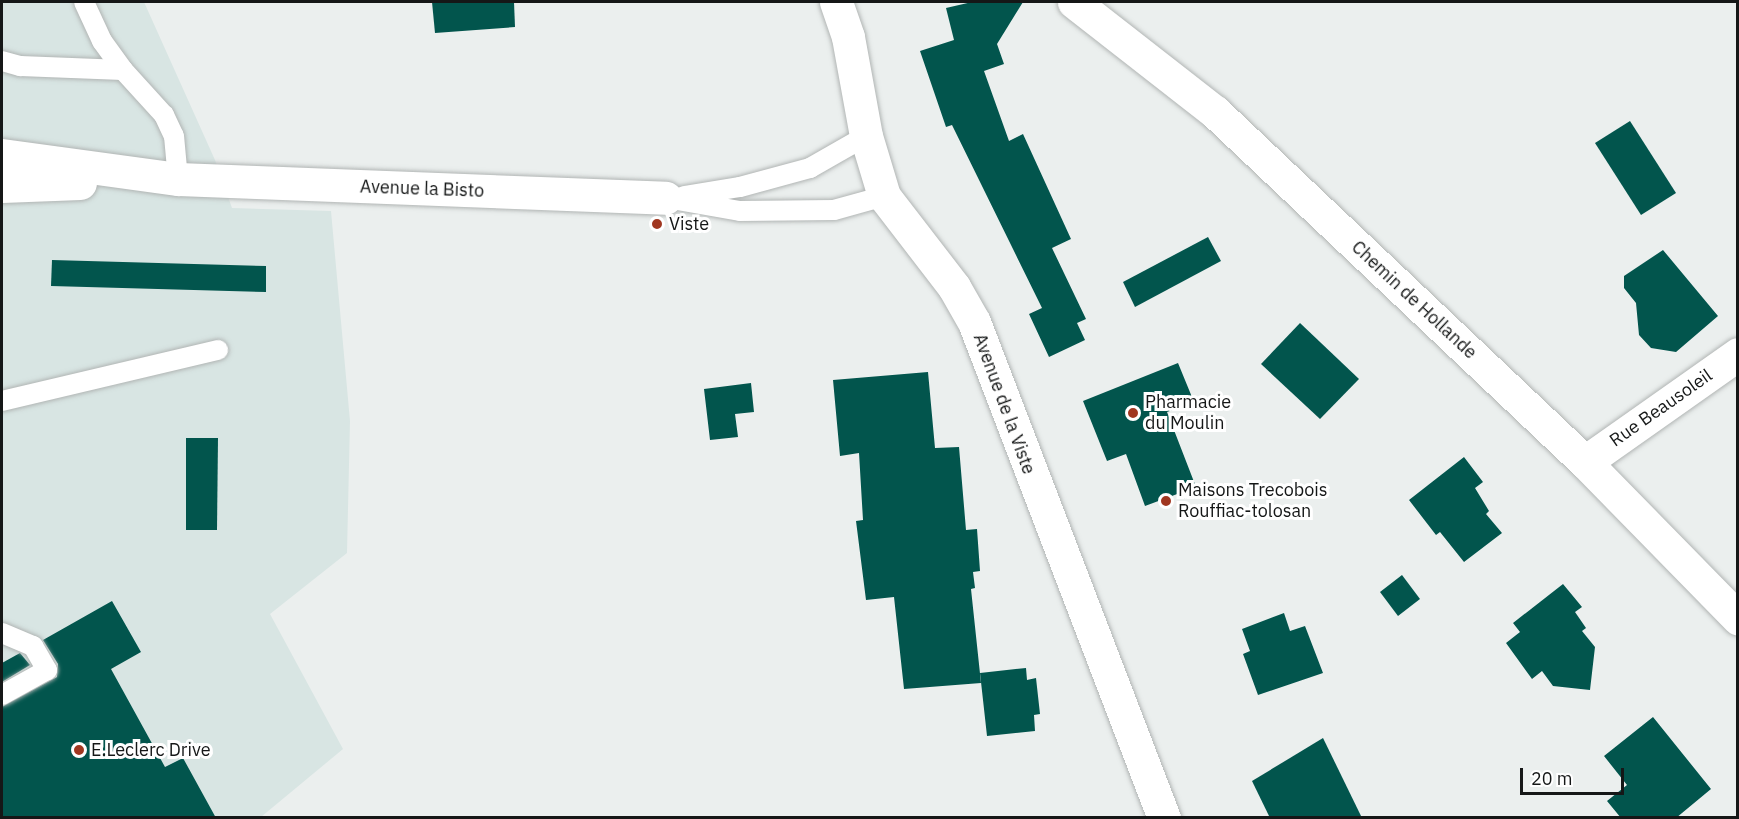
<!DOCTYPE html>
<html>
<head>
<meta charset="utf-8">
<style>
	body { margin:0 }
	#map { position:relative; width:1739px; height:819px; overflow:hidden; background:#ebefee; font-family:"IBM Plex Sans",sans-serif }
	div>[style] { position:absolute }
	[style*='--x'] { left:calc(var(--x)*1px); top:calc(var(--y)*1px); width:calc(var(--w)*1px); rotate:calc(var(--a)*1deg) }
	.built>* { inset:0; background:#d8e5e3 }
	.building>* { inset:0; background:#02554d }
	.roads { filter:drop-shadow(0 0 2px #b1b5b4) drop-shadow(0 0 2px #b1b5b4) }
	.lane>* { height:20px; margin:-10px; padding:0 10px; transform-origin:10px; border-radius:10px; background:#fff }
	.street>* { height:33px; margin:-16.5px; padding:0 16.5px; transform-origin:16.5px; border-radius:16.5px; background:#fff }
	.secondary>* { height:33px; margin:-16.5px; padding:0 16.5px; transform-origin:16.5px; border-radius:16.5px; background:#fff }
	.dots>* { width:16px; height:16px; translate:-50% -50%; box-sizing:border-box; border:3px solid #fff; border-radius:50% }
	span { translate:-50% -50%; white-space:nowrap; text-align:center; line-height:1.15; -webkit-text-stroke:6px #fff; paint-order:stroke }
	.street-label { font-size:18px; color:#151717 }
	.poi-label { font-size:18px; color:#151717 }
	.left { translate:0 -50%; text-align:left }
	.frame { position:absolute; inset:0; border:3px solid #151717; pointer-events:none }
	.scale { position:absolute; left:1520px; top:768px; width:104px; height:27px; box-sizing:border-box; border:3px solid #151717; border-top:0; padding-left:8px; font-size:18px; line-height:21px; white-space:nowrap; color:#151717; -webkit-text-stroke:4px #fff; paint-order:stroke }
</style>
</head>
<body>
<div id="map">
	<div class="built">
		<div style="clip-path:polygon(2px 2px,144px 2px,215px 160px,232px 208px,331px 211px,350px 421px,347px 553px,270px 614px,343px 749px,261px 817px,2px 818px)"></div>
	</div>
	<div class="building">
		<div style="clip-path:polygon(432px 2px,514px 2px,515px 27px,435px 33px)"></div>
		<div style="clip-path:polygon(972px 2px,1023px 2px,997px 44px,1004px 64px,984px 71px,1009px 141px,1023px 134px,1071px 239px,1052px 248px,1086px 319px,1077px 323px,1085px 340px,1049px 357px,1029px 314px,1042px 308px,952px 125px,946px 127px,920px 51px,954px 40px,946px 8px)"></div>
		<div style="clip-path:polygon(1630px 121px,1676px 193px,1641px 215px,1595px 143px)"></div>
		<div style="clip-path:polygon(1208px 237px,1221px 261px,1135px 307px,1123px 282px)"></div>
		<div style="clip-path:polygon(1663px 250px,1718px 316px,1676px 352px,1651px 348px,1639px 335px,1636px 303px,1624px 288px,1624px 276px)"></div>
		<div style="clip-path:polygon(52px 260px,266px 266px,266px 292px,51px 286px)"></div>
		<div style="clip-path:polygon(1300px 323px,1359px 379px,1320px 419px,1261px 364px)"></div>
		<div style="clip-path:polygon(1178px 363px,1194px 402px,1167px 412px,1196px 487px,1145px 506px,1126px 454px,1107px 461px,1083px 401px)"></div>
		<div style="clip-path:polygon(928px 372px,935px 448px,959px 447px,966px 530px,977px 529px,980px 571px,973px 572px,975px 588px,971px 589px,981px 683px,904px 689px,894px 597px,866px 600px,856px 521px,863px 520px,859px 453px,840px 456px,833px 380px)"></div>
		<div style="clip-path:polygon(751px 383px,754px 412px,735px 414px,738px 437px,710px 440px,704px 389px)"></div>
		<div style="clip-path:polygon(186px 438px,218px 438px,217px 530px,186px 530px)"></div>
		<div style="clip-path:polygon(1464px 457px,1483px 482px,1475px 488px,1489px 511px,1486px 514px,1502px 533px,1464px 562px,1440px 532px,1436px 535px,1409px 500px)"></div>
		<div style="clip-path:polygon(1402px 575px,1420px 599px,1398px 616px,1380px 592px)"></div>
		<div style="clip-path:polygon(1563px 584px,1582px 607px,1575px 612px,1586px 628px,1582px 631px,1595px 647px,1590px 690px,1553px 686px,1542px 671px,1532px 679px,1506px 643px,1520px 632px,1513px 623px)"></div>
		<div style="clip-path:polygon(112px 601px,141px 652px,111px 669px,165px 767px,183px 758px,216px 818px,2px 818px,2px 707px,57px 677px,58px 664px,43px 640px)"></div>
		<div style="clip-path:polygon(1284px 613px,1290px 631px,1305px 626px,1323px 673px,1258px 695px,1243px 654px,1250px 651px,1242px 629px)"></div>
		<div style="clip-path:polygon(20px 653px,30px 665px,2px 682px,2px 663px)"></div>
		<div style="clip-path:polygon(1026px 668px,1027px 680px,1036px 678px,1040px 714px,1034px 715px,1035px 731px,987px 736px,980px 673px)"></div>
		<div style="clip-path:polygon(1653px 717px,1711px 789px,1676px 818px,1621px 818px,1607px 801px,1627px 785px,1604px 756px)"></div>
		<div style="clip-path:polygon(1323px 738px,1362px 818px,1270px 818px,1252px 781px)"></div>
	</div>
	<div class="roads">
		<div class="lane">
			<div style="--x:84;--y:2;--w:43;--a:65.2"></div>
			<div style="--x:102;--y:41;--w:36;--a:54"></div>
			<div style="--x:123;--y:70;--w:61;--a:47.7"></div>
			<div style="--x:164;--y:115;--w:23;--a:65"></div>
			<div style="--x:174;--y:136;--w:43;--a:84.7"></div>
			<div style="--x:2;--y:61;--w:19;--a:16"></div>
			<div style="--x:20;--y:66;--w:103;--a:2.2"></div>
			<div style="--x:684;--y:196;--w:57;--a:-9.1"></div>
			<div style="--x:740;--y:187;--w:73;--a:-15.2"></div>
			<div style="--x:810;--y:168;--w:64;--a:-29.7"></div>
			<div style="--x:666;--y:198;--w:75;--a:10"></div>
			<div style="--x:740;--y:211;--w:94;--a:-0.6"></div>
			<div style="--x:834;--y:210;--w:52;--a:-15.6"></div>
			<div style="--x:2;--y:401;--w:222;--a:-13.3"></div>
			<div style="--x:2;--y:633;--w:34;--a:23"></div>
			<div style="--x:33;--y:646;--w:28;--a:60"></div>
			<div style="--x:47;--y:670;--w:51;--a:150.9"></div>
		</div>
		<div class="street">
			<div style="--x:1074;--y:2;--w:179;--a:38"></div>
			<div style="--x:1215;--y:112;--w:509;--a:43.41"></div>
			<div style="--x:1585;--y:462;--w:219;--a:45.6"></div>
			<div style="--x:2;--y:155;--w:178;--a:7.8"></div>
			<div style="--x:178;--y:179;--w:488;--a:2.2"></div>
			<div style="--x:2;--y:186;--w:78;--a:-2.2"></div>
			<div style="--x:1585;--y:462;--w:187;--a:-35.2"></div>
		</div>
		<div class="secondary">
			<div style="--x:836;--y:2;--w:37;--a:71"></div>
			<div style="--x:848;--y:37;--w:101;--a:79.7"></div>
			<div style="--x:866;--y:136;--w:63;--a:73.3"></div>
			<div style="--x:884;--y:196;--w:115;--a:52.4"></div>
			<div style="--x:954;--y:287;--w:40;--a:60.3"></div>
			<div style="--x:974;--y:322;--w:531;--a:69.04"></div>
		</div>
	</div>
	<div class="dots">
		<div style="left:657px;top:224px;background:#a03720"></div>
		<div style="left:1133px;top:413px;background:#a03720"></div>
		<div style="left:1166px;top:501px;background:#a03720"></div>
		<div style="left:79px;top:750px;background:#a03720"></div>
	</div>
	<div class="street-label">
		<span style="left:422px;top:189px;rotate:2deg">Avenue la Bisto</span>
		<span style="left:1414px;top:300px;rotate:43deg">Chemin de Hollande</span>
		<span style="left:1004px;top:404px;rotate:70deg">Avenue de la Viste</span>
		<span style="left:1661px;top:408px;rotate:-35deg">Rue Beausoleil</span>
	</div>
	<div class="poi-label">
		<span class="left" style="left:669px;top:224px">Viste</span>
		<span class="left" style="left:1145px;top:413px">Pharmacie<br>du Moulin</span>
		<span class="left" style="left:1178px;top:501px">Maisons Trecobois<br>Rouffiac-tolosan</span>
		<span class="left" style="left:91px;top:750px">E.Leclerc Drive</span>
	</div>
	<div class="frame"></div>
	<div class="scale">20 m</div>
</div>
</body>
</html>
